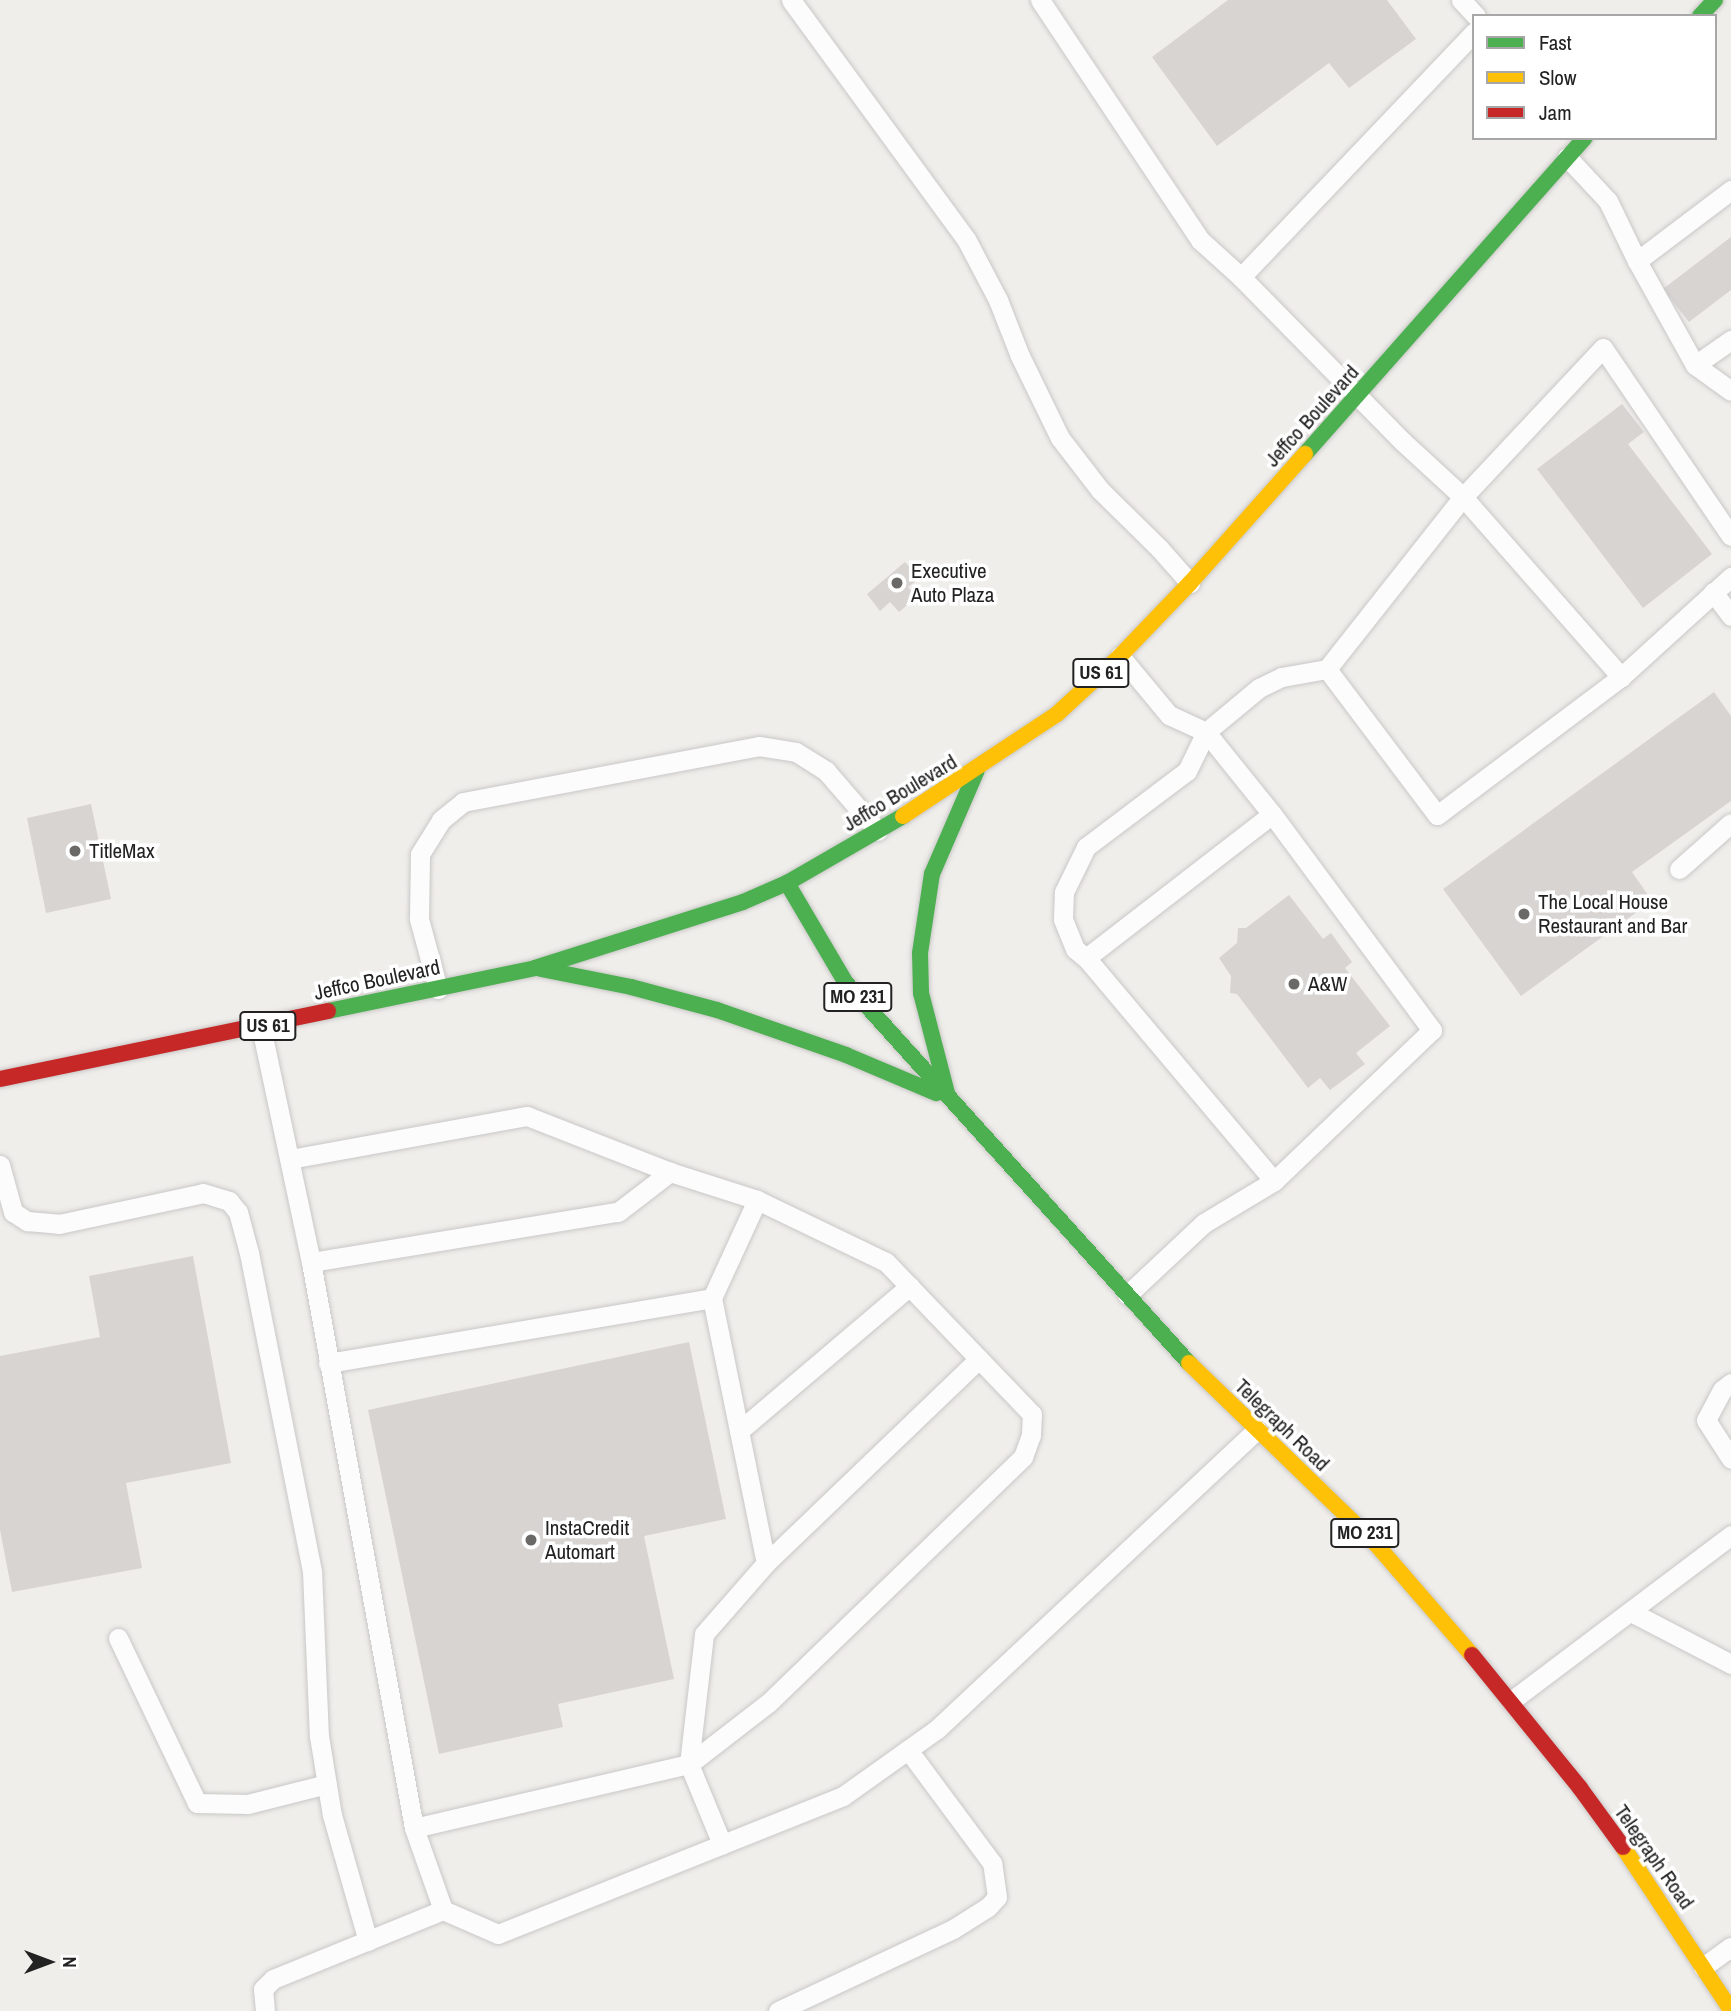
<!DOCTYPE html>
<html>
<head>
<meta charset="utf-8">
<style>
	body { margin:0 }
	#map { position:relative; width:1731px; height:2011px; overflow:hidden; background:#f0eeeb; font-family:"Archivo Narrow",sans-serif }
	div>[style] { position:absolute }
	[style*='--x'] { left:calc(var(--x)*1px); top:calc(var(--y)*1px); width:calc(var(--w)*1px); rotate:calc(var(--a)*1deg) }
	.building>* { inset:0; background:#d7d4d2 }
	.roads { filter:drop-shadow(0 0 2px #c9c8c7) drop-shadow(0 0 2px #c9c8c7) }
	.lane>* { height:19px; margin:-9.5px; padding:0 9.5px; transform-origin:9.5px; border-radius:9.5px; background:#fdfcfc }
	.fast>* { height:16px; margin:-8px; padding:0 8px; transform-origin:8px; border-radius:8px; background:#4caf50 }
	.slow>* { height:16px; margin:-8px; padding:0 8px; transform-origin:8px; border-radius:8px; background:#ffc107 }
	.jam>* { height:16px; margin:-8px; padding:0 8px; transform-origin:8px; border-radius:8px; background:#c62828 }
	.dots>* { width:19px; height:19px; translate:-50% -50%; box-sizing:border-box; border:4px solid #fff; border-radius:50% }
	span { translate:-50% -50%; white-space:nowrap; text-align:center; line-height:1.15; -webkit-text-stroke:7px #fff; paint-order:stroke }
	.shield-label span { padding:2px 5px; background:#fff; border:2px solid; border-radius:5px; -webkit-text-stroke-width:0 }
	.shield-label { font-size:19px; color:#222; font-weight:700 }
	.street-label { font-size:21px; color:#222 }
	.poi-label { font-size:21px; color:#222 }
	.left { translate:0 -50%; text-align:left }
	.legend { position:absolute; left:1472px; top:14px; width:245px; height:126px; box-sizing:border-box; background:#fff; border:2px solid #a7a7a7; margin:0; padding:9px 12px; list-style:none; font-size:21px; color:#222 }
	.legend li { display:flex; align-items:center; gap:14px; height:35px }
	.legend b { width:35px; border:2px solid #a7a7a7 }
	.north { position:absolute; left:14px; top:1927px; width:70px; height:70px; -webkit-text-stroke:5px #fff; paint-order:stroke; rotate:90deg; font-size:19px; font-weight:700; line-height:28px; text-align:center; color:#222 }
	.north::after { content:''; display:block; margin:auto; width:24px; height:32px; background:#222; clip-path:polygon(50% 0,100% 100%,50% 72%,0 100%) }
</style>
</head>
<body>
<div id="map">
	<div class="building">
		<div style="clip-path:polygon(1228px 0,1387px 0,1416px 39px,1349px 88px,1329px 63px,1217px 146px,1152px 57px)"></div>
		<div style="clip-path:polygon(1731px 237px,1731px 290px,1689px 322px,1663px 289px)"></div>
		<div style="clip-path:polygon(1622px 404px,1644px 432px,1628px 444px,1712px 554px,1643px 608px,1537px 469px)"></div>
		<div style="clip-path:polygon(905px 562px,919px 579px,908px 587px,917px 597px,899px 612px,890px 602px,880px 611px,867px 594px)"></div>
		<div style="clip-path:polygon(1714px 692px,1731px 716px,1731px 801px,1632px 872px,1652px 901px,1521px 996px,1443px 889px)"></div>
		<div style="clip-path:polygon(91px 804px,111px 899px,46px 913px,27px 818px)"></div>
		<div style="clip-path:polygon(1289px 895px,1323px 939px,1331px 933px,1352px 962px,1345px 968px,1390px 1026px,1356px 1053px,1365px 1064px,1330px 1090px,1320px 1078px,1308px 1088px,1237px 994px,1230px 993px,1231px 976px,1219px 958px,1237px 943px,1238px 928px,1246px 928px)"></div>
		<div style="clip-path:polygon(193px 1256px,231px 1463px,126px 1483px,142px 1568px,12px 1592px,0 1530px,0 1356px,100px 1337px,89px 1276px)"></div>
		<div style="clip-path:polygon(689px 1342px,726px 1519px,644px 1536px,674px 1679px,558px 1704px,563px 1727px,439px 1754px,368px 1410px)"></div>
	</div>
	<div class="roads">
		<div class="lane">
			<div style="--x:791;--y:0;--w:296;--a:53.8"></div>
			<div style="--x:966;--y:239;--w:69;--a:62.3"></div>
			<div style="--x:998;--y:300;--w:60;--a:68.6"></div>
			<div style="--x:1020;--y:356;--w:91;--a:64"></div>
			<div style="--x:1060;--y:438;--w:66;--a:52.4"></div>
			<div style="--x:1100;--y:490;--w:83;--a:44.5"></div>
			<div style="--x:1159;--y:548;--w:47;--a:48.5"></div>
			<div style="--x:1040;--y:0;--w:288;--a:56.3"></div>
			<div style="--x:1200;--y:240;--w:55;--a:42.1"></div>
			<div style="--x:1241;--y:277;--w:230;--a:45.5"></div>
			<div style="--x:1402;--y:441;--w:83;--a:42.6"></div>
			<div style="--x:1463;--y:497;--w:240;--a:48.7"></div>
			<div style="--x:1621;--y:677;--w:149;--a:-42.3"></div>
			<div style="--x:1461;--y:0;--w:22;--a:47"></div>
			<div style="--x:1567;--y:157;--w:60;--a:47"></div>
			<div style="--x:1608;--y:201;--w:67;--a:64.2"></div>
			<div style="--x:1637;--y:261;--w:119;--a:60.9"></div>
			<div style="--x:1695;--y:365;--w:44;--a:-34.8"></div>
			<div style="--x:1637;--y:261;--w:118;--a:-37.1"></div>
			<div style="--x:1241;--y:277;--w:338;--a:-46.4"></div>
			<div style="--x:1695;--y:365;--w:44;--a:35.8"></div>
			<div style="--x:1713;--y:592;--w:30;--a:53"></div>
			<div style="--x:1120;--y:656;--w:77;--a:50.3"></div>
			<div style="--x:1169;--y:715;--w:41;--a:24.7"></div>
			<div style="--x:1206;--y:732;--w:105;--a:51.2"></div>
			<div style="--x:1272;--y:814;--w:269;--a:53.5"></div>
			<div style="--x:1432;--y:1030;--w:219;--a:136.3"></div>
			<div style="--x:1274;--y:1181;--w:82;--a:149"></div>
			<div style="--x:1204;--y:1223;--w:105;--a:136.9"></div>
			<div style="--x:1621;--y:677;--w:230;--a:143.1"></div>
			<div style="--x:1437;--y:815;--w:183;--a:-127"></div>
			<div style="--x:1327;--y:669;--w:219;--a:-51.7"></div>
			<div style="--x:1463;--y:497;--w:204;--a:-46.8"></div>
			<div style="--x:1603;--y:348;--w:227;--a:55.8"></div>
			<div style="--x:1679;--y:869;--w:69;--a:-41.5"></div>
			<div style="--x:1086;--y:958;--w:235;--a:-37.7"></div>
			<div style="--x:438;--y:989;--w:73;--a:-105.2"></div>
			<div style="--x:419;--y:919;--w:65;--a:-89.1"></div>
			<div style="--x:420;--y:854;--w:40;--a:-58"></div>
			<div style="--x:441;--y:820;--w:28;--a:-39"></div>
			<div style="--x:463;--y:802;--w:301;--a:-10.7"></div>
			<div style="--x:759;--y:746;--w:37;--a:9"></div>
			<div style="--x:796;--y:752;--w:36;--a:32"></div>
			<div style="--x:826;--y:771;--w:79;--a:49.1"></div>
			<div style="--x:261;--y:1027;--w:240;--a:78"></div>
			<div style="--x:311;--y:1262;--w:575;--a:79.69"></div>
			<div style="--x:414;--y:1828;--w:87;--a:70.5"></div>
			<div style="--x:443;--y:1910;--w:60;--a:23.6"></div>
			<div style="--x:498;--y:1934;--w:372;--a:-21.8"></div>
			<div style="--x:843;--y:1796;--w:115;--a:-35.5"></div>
			<div style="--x:937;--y:1729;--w:438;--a:-43.1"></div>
			<div style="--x:290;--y:1159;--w:241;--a:-10.3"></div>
			<div style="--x:527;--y:1116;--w:154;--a:21.4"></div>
			<div style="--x:670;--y:1172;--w:91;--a:17.8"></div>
			<div style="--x:757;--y:1200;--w:143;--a:25.7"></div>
			<div style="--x:886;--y:1262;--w:211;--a:46.2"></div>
			<div style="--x:1032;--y:1414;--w:21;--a:93"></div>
			<div style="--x:1031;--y:1435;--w:23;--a:110"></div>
			<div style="--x:1023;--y:1457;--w:354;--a:136"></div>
			<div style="--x:768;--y:1703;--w:100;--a:142.3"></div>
			<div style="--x:0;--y:1165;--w:49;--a:74.5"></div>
			<div style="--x:13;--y:1212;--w:17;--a:33"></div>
			<div style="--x:27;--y:1221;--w:32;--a:5"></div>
			<div style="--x:59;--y:1224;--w:147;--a:-12.1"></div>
			<div style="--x:203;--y:1193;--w:27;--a:17"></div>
			<div style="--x:229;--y:1201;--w:14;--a:51"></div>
			<div style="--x:238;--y:1212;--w:42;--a:75"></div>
			<div style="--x:249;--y:1253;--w:324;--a:78.8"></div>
			<div style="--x:312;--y:1571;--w:165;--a:87.6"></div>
			<div style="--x:319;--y:1736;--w:80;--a:80.7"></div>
			<div style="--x:332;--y:1815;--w:131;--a:74.1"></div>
			<div style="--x:1274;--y:1181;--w:292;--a:-130.1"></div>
			<div style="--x:1086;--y:958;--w:14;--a:-141"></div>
			<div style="--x:1075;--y:949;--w:32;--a:-112"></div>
			<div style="--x:1063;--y:919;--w:27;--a:-88"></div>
			<div style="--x:1064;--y:892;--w:50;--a:-63.9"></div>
			<div style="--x:1086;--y:847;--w:126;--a:-37"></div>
			<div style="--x:1187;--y:771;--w:43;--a:-64"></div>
			<div style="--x:1206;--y:732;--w:69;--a:-39.7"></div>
			<div style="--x:1259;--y:688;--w:25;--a:-26"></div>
			<div style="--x:1282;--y:677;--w:46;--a:-10.1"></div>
			<div style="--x:311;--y:1262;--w:311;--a:-9.3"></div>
			<div style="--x:618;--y:1212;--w:66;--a:-37.6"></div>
			<div style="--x:712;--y:1298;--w:270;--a:78.5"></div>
			<div style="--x:328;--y:1363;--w:389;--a:-9.6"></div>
			<div style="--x:712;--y:1298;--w:108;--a:-65.3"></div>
			<div style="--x:1731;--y:1383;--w:11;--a:142"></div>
			<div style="--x:1722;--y:1390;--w:34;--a:118"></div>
			<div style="--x:1706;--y:1420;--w:46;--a:57.3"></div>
			<div style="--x:739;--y:1431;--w:224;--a:-40.3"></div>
			<div style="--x:1631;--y:1612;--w:113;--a:27.5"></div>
			<div style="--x:118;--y:1638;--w:183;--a:64.4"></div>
			<div style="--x:197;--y:1803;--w:51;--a:1.1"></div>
			<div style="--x:248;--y:1804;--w:81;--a:-14.2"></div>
			<div style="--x:1511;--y:1701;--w:276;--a:-37"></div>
			<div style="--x:689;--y:1764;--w:131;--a:-83.4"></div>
			<div style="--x:704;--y:1634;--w:94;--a:-48.9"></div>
			<div style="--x:766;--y:1563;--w:295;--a:-43.8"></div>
			<div style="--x:414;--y:1828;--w:282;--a:-13.1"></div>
			<div style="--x:689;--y:1764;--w:87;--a:67.6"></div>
			<div style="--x:1703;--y:1967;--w:34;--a:-36"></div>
			<div style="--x:265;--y:2011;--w:22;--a:-95"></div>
			<div style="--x:263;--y:1989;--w:14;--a:-45"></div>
			<div style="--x:273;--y:1979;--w:183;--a:-22.1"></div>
			<div style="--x:778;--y:2011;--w:193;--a:-25.1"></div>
			<div style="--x:953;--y:1929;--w:41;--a:-32.2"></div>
			<div style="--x:988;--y:1907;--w:13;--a:-48"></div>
			<div style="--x:997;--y:1897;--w:34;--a:-98"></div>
			<div style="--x:992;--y:1863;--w:141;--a:-126.6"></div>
		</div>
		<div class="fast">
			<div style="--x:1700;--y:16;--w:22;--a:-47"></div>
			<div style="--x:1305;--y:454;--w:422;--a:-48.5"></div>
			<div style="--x:787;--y:883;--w:116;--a:59.5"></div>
			<div style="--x:846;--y:983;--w:512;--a:47.93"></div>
			<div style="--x:541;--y:969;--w:92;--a:11.3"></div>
			<div style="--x:631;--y:987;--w:89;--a:15"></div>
			<div style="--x:717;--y:1010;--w:137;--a:19.2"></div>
			<div style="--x:846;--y:1055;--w:98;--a:22.9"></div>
			<div style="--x:328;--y:1011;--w:211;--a:-11.7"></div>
			<div style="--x:535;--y:968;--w:218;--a:-17.6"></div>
			<div style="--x:743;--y:902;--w:48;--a:-23.4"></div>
			<div style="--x:787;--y:883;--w:134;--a:-30"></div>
			<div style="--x:947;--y:1093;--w:103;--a:-104.6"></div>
			<div style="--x:921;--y:993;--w:40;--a:-91.4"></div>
			<div style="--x:920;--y:953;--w:80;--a:-81.4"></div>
			<div style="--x:932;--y:874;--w:113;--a:-66.6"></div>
		</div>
		<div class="slow">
			<div style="--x:903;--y:816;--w:185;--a:-33.5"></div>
			<div style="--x:1057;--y:714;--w:86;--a:-42.6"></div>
			<div style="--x:1120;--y:656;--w:101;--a:-46.2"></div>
			<div style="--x:1190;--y:583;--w:173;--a:-48.3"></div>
			<div style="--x:1189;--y:1363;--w:259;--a:44.1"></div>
			<div style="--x:1375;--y:1543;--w:148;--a:49.1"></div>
			<div style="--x:1623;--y:1847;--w:196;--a:56.5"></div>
		</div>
		<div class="jam">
			<div style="--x:0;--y:1079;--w:335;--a:-11.7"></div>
			<div style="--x:1472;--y:1655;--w:171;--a:50.9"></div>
			<div style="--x:1580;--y:1788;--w:73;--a:53.9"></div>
		</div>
	</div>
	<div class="dots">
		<div style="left:897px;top:583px;background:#6a6968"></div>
		<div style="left:75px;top:851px;background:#6a6968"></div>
		<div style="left:1524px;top:914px;background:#6a6968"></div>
		<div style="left:1294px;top:984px;background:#6a6968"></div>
		<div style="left:531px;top:1540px;background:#6a6968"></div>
	</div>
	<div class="shield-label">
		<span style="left:1101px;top:673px">US 61</span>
		<span style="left:858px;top:997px">MO 231</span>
		<span style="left:268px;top:1026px">US 61</span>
		<span style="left:1365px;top:1533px">MO 231</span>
	</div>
	<div class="street-label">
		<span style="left:1312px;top:416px;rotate:-48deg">Jeffco Boulevard</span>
		<span style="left:900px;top:793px;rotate:-31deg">Jeffco Boulevard</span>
		<span style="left:377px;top:980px;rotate:-12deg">Jeffco Boulevard</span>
		<span style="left:1282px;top:1425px;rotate:44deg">Telegraph Road</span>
		<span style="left:1654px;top:1857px;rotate:55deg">Telegraph Road</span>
	</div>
	<div class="poi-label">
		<span class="left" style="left:911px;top:583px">Executive<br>Auto Plaza</span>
		<span class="left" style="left:89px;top:851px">TitleMax</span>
		<span class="left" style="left:1538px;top:914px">The Local House<br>Restaurant and Bar</span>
		<span class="left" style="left:1308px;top:984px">A&amp;W</span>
		<span class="left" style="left:545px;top:1540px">InstaCredit<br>Automart</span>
	</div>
	<ul class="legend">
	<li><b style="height:9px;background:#4caf50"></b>Fast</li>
	<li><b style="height:9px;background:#ffc107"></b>Slow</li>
	<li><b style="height:9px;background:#c62828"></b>Jam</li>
	</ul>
	<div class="north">N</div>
</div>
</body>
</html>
